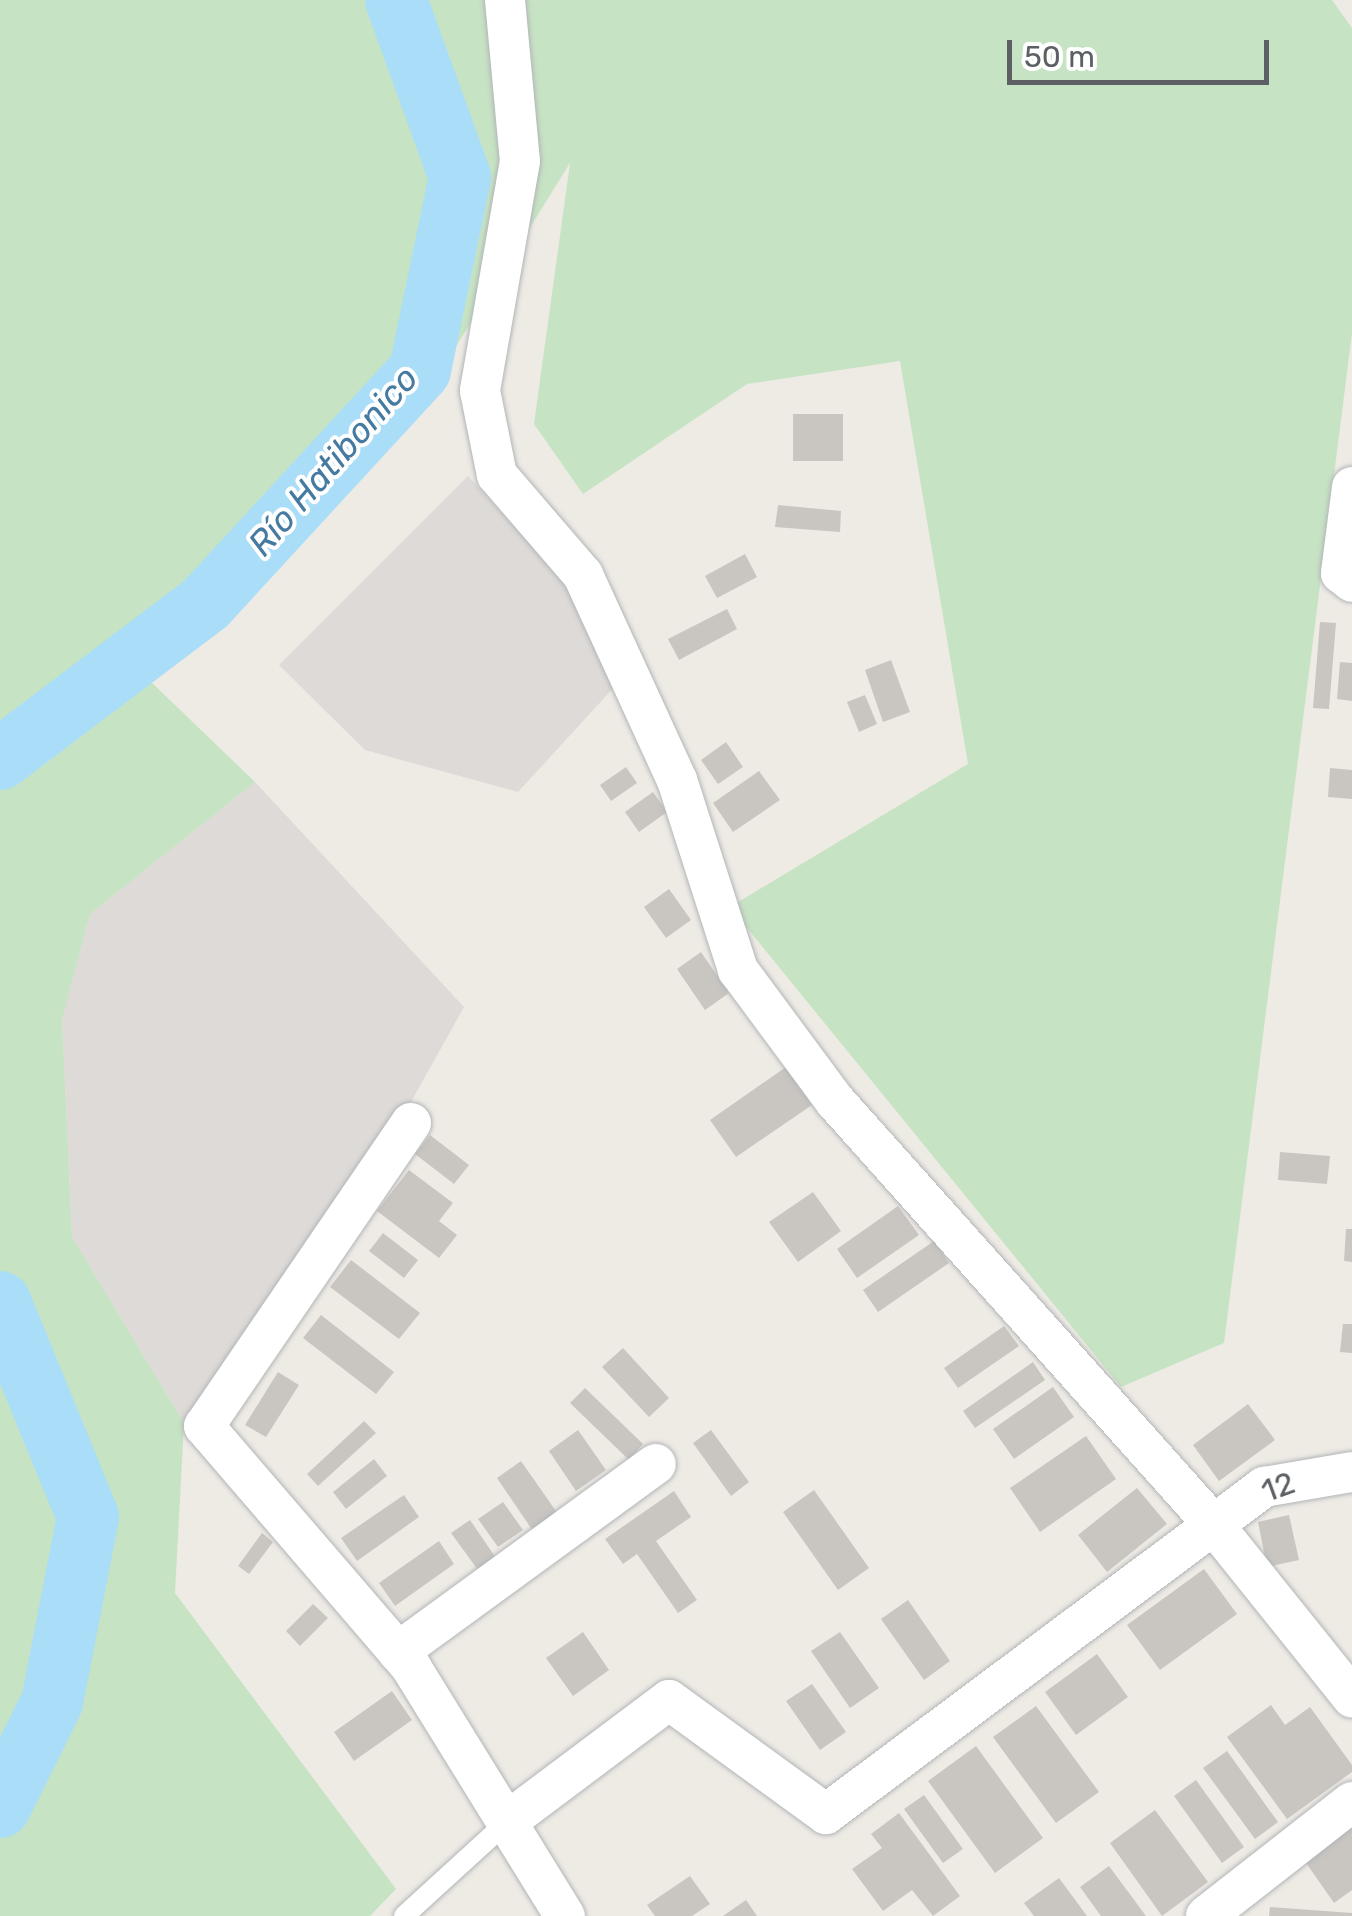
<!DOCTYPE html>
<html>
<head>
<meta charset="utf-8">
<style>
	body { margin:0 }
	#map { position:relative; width:1352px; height:1916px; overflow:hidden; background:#eeebe5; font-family:Rubik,sans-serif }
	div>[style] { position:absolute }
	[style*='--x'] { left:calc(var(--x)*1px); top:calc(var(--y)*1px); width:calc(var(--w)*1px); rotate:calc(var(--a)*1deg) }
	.industrial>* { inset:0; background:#dddad7 }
	.green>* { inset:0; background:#c6e3c3 }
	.river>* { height:62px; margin:-31px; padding:0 31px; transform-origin:31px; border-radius:31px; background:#aaddf8 }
	.building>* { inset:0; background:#c9c6c2 }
	.roads { filter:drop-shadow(0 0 2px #b2b5b8) drop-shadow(0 0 2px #b2b5b8) }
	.lane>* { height:20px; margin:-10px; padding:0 10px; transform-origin:10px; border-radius:10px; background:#fff }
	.street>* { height:40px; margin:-20px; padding:0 20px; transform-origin:20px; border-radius:20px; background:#fff }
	span { translate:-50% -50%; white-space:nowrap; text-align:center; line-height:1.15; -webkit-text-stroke:8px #fff; paint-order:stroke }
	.street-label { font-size:32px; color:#5c6064 }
	.water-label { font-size:35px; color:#457aa1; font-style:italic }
	.scale { position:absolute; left:1007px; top:40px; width:262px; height:45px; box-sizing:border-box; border:5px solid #5c6064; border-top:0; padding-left:12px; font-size:30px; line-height:35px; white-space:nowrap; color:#5c6064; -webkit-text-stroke:8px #fff; paint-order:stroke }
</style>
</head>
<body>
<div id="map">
	<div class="industrial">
		<div style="clip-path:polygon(468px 476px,570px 588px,617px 684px,518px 792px,365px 750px,279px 665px)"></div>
		<div style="clip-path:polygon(255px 782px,464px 1007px,402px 1118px,184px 1423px,72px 1237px,62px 1018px,90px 914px)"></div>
	</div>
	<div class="green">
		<div style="clip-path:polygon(0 0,1332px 0,1352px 28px,1352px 333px,1224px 1343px,1121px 1387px,730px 907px,968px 764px,900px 361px,747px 384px,583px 494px,534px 424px,570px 163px,429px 390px,120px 652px,255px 782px,90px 914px,62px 1019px,72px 1237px,184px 1423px,175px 1593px,396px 1889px,370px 1916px,0 1916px)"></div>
	</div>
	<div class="river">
		<div style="--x:0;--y:759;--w:258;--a:-37.1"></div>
		<div style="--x:206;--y:603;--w:316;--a:-47.4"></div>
		<div style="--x:420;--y:370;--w:197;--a:-78.3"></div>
		<div style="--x:460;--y:177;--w:188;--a:-109.9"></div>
		<div style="--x:0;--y:1302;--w:232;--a:67.7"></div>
		<div style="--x:88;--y:1517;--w:188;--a:101"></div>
		<div style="--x:52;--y:1702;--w:117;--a:116.3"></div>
	</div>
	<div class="building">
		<div style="clip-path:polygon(793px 414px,843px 414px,843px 461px,793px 461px)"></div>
		<div style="clip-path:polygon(778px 505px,841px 511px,840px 532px,775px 527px)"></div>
		<div style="clip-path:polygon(745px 554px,757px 577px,717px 598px,705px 576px)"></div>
		<div style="clip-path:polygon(727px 609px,737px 629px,679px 660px,668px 639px)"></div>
		<div style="clip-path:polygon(1320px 622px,1336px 623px,1329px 709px,1313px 708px)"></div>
		<div style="clip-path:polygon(891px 660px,910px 712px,883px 722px,865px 670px)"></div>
		<div style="clip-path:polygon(1340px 662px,1352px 663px,1352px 701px,1337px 699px)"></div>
		<div style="clip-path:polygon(865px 695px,877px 724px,859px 732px,847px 702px)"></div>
		<div style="clip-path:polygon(726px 742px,743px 767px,718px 784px,701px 760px)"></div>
		<div style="clip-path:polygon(626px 767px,637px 783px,611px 801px,600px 785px)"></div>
		<div style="clip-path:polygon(1330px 768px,1352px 770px,1352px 799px,1328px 797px)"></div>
		<div style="clip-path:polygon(759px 771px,780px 800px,733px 832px,713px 803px)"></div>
		<div style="clip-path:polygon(653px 792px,667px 812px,639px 832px,625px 812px)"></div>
		<div style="clip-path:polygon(669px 889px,691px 920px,666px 938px,644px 907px)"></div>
		<div style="clip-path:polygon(701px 952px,729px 993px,705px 1010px,677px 969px)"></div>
		<div style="clip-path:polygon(786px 1067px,812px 1105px,736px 1157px,710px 1120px)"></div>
		<div style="clip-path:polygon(430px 1135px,469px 1165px,454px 1184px,415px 1154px)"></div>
		<div style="clip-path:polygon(1280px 1152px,1330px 1156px,1327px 1184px,1278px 1180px)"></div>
		<div style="clip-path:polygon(409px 1170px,453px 1203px,439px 1221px,457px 1235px,439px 1258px,377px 1211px)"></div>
		<div style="clip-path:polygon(813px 1192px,841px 1231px,798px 1262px,769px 1222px)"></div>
		<div style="clip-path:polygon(898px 1206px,919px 1235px,857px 1278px,837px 1249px)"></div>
		<div style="clip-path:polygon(1346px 1229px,1352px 1229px,1352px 1262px,1344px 1261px)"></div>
		<div style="clip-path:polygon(383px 1233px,418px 1260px,404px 1278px,369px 1251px)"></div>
		<div style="clip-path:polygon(934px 1241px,949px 1263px,878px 1312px,863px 1290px)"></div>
		<div style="clip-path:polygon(351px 1260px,420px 1313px,399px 1339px,330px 1287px)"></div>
		<div style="clip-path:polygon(321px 1315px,394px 1372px,376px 1394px,303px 1338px)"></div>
		<div style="clip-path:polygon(1343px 1324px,1352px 1324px,1352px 1353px,1340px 1352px)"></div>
		<div style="clip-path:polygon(1004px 1326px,1019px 1346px,958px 1388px,944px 1368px)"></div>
		<div style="clip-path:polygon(623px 1348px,669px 1398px,649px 1417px,602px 1367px)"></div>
		<div style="clip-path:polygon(1033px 1362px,1045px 1380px,975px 1428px,963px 1411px)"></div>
		<div style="clip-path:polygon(278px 1372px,299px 1385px,266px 1437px,245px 1425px)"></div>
		<div style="clip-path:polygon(1053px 1387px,1074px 1417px,1014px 1459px,993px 1429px)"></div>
		<div style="clip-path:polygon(585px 1388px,643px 1444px,629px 1460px,570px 1403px)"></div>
		<div style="clip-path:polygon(1248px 1404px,1275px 1440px,1219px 1481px,1193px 1445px)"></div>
		<div style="clip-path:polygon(364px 1421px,376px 1433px,318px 1486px,307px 1474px)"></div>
		<div style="clip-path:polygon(578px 1430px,606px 1470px,576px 1491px,549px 1451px)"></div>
		<div style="clip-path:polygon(711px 1430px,749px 1482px,731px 1496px,693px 1443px)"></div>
		<div style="clip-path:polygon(1086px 1436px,1116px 1479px,1040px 1532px,1010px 1488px)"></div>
		<div style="clip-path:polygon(374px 1459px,387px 1476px,346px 1509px,333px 1492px)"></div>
		<div style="clip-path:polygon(521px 1461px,558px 1514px,533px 1531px,497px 1478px)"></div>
		<div style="clip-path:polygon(1137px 1488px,1167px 1524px,1107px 1572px,1078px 1535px)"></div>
		<div style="clip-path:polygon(814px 1490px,869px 1568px,838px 1590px,783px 1512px)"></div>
		<div style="clip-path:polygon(674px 1491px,691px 1517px,656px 1541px,697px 1600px,678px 1613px,637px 1554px,623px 1564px,605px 1539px)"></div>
		<div style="clip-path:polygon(404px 1495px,419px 1517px,357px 1561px,341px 1538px)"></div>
		<div style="clip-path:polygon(503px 1502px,523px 1530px,498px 1547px,478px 1519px)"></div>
		<div style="clip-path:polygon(1289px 1515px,1299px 1560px,1267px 1567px,1258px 1522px)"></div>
		<div style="clip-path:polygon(470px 1520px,496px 1558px,478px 1570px,451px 1533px)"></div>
		<div style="clip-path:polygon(262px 1533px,273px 1542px,249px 1574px,238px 1566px)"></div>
		<div style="clip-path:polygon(439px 1541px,454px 1564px,395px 1606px,379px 1583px)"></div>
		<div style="clip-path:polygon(1204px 1569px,1237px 1614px,1160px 1670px,1127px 1625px)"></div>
		<div style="clip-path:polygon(908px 1600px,950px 1661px,924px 1680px,881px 1619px)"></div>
		<div style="clip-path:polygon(313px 1604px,328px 1618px,300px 1646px,286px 1631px)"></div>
		<div style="clip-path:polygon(583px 1632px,609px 1670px,573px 1696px,546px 1658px)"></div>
		<div style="clip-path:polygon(840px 1632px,879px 1688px,850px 1708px,811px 1651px)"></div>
		<div style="clip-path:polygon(1097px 1654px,1128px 1697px,1076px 1735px,1045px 1692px)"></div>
		<div style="clip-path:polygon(812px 1684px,846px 1732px,820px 1750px,786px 1701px)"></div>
		<div style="clip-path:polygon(392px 1691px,412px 1720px,354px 1761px,334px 1732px)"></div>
		<div style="clip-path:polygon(1271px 1705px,1285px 1725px,1310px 1707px,1352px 1765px,1352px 1772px,1287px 1819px,1227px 1737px)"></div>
		<div style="clip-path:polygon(1036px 1706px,1099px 1792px,1056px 1823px,993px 1737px)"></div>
		<div style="clip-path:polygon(976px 1746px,1043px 1838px,995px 1873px,928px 1781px)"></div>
		<div style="clip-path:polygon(1227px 1751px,1278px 1822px,1255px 1839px,1203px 1768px)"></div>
		<div style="clip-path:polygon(1196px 1780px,1244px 1847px,1222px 1863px,1174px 1796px)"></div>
		<div style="clip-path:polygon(924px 1795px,963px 1849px,943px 1863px,904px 1809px)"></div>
		<div style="clip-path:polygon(1155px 1810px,1208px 1882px,1162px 1916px,1110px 1843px)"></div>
		<div style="clip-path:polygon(899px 1813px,960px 1896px,933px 1916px,912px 1890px,883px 1911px,852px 1869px,882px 1848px,871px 1834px)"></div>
		<div style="clip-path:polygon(1352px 1825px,1352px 1890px,1334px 1903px,1304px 1860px)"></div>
		<div style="clip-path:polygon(1109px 1866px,1146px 1916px,1101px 1916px,1080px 1887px)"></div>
		<div style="clip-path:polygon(690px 1876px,710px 1904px,692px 1916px,655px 1916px,647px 1905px)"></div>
		<div style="clip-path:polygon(1059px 1878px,1087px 1916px,1034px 1916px,1024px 1903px)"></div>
		<div style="clip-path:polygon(746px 1900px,757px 1916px,723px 1916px)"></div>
		<div style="clip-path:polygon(1270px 1907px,1352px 1913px,1352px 1916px,1269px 1916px)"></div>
	</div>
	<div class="roads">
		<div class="lane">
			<div style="--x:404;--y:1916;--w:142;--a:-42.4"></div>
		</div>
		<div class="street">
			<div style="--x:505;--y:0;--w:162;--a:84.7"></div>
			<div style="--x:520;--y:161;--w:233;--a:99.9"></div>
			<div style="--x:480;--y:391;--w:86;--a:78.6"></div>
			<div style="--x:497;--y:475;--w:132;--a:49.3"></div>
			<div style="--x:583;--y:575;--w:226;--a:65.4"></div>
			<div style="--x:677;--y:780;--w:200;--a:72.2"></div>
			<div style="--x:738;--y:970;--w:163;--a:53.5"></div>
			<div style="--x:835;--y:1101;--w:569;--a:48.21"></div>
			<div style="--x:1214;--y:1525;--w:221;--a:51.3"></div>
			<div style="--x:1352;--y:487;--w:87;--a:97.3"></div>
			<div style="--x:1341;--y:573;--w:14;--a:39"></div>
			<div style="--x:411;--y:1123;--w:367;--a:124.3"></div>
			<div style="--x:204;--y:1426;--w:318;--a:49.3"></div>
			<div style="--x:411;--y:1667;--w:293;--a:58.3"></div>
			<div style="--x:398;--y:1652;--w:319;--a:-36.1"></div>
			<div style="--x:509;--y:1820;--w:200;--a:-36.9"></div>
			<div style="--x:669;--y:1700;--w:194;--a:36"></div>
			<div style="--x:826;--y:1814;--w:547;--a:-36.74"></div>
			<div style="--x:1264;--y:1487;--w:89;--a:-9.7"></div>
			<div style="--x:1206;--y:1916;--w:185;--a:-38"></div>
		</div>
	</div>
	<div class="street-label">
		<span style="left:1278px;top:1487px;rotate:-20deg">12</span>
	</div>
	<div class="water-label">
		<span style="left:333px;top:461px;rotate:-49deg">Río Hatibonico</span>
	</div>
	<div class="scale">50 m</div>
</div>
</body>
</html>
